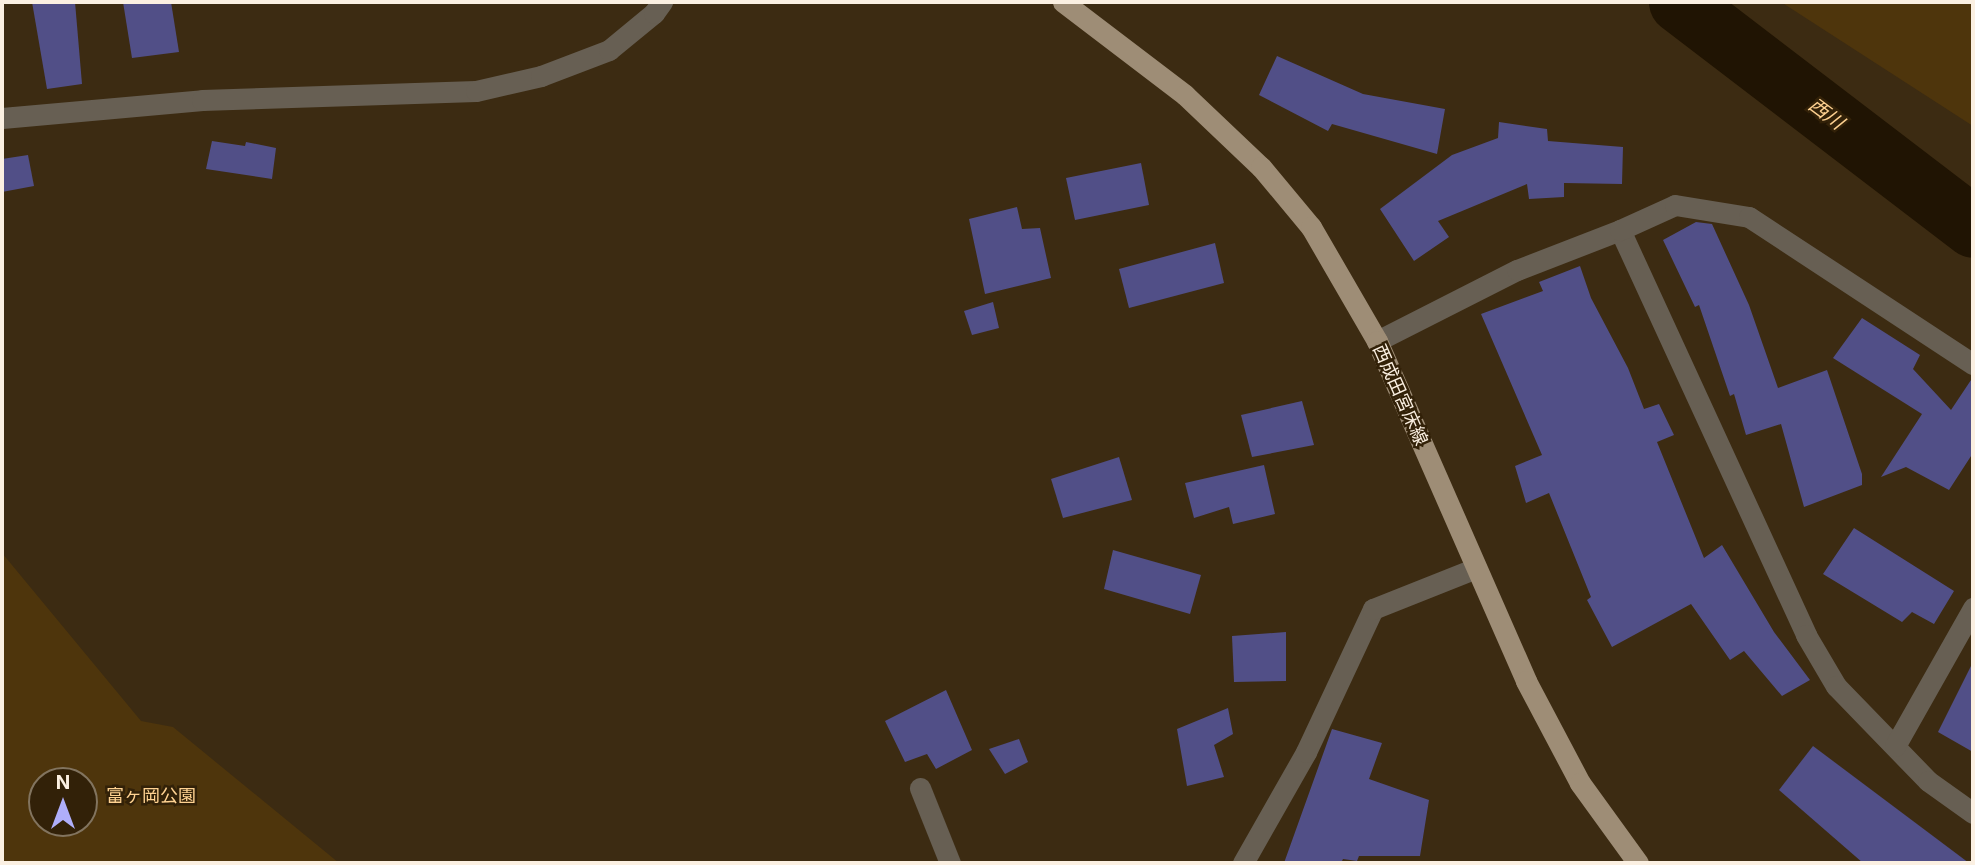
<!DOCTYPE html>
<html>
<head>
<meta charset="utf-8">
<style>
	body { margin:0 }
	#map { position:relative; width:1975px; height:865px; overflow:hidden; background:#3c2b12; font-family:Inter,"Noto Sans JP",sans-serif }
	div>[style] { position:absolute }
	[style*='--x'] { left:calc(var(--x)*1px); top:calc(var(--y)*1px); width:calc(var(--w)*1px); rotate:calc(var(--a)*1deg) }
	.green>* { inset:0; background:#4e350c }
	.river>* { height:61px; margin:-30.5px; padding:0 30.5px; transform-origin:30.5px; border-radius:30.5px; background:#201403 }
	.building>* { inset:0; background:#514f87 }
	.minor>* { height:21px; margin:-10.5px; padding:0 10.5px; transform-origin:10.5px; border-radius:10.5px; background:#675f53 }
	.major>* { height:21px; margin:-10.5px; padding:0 10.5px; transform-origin:10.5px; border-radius:10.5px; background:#9e8d76 }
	span { translate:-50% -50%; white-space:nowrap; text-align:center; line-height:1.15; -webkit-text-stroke:5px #322108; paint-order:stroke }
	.street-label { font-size:18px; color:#fbf0e2 }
	.park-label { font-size:18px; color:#ffd291 }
	.water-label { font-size:19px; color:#fdd090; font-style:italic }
	.frame { position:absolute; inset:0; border:4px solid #fbf0e2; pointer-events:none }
	.north { position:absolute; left:28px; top:767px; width:70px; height:70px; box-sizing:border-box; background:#322108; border:2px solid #82745f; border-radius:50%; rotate:0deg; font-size:19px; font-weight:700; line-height:28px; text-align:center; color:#fbf0e2 }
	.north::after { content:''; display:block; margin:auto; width:24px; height:32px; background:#afaefa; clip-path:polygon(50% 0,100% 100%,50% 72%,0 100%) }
</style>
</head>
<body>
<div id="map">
	<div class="green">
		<div style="clip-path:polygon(1781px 2px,1973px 2px,1973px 126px)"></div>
		<div style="clip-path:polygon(evenodd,2px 553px,141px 721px,173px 727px,339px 863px,2px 863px,2px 553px,42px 781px,84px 781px,84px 823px,42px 823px,42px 781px)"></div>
	</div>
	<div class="river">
		<div style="--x:1679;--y:2;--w:370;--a:37.4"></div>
	</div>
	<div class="building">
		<div style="clip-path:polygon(32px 2px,75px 2px,82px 84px,47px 89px)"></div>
		<div style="clip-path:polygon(123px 2px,171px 2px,179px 52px,132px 58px)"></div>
		<div style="clip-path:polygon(1277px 56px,1363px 94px,1445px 109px,1437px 154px,1332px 124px,1328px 131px,1259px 95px)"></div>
		<div style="clip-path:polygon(1499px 122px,1547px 129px,1548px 141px,1623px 147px,1622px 184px,1564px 183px,1564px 197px,1529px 199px,1527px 184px,1438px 221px,1449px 237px,1414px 261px,1380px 209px,1452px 155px,1498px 138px)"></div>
		<div style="clip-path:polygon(212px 141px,245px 146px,246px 142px,276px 148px,272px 179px,206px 169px)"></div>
		<div style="clip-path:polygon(28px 155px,34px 186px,2px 192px,2px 159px)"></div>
		<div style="clip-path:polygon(1141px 163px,1149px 205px,1075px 220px,1066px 178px)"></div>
		<div style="clip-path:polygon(1017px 207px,1022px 229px,1040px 228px,1051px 278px,985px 294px,969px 219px)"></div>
		<div style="clip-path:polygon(1696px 222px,1712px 224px,1749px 305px,1778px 388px,1827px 370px,1862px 474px,1862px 485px,1804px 507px,1781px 424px,1746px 435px,1734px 394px,1730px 396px,1699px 305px,1695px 307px,1663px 240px)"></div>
		<div style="clip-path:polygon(1215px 243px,1224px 283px,1129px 308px,1119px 269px)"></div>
		<div style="clip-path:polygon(1580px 266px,1591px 298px,1628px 368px,1644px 409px,1659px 404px,1674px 435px,1657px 442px,1704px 558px,1722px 545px,1774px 632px,1810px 680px,1782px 696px,1744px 651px,1730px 660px,1691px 604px,1612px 647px,1587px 600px,1591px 597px,1549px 493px,1526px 503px,1515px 466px,1542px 455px,1481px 314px,1543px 291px,1539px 282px)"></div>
		<div style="clip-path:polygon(993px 302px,999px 328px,972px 335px,964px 311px)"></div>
		<div style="clip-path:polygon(1862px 318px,1920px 355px,1913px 369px,1951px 410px,1973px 377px,1973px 453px,1949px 490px,1906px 467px,1881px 477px,1922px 414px,1833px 358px)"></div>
		<div style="clip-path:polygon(1302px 401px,1314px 445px,1252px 457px,1241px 415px)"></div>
		<div style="clip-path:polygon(1119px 457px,1132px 500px,1063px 518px,1051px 479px)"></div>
		<div style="clip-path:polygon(1264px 465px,1275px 514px,1233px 524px,1229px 507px,1194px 518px,1185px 483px)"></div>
		<div style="clip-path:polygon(1854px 528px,1954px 591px,1934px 624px,1912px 612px,1902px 622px,1823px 574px)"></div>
		<div style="clip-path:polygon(1113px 550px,1201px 575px,1190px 614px,1104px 589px)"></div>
		<div style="clip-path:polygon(1286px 632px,1286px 681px,1234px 682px,1232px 636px)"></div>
		<div style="clip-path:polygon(1973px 662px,1973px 752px,1938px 732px)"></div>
		<div style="clip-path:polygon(946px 690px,972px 750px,936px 769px,927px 754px,905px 762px,885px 721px)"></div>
		<div style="clip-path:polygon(1228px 708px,1233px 734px,1214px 745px,1224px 777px,1187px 786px,1177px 729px)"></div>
		<div style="clip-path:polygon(1332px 729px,1382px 743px,1369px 779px,1429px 800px,1420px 856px,1359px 856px,1357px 861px,1343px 859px,1341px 863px,1284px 863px)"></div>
		<div style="clip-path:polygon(1019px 739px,1028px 762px,1005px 774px,989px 749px)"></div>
		<div style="clip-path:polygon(1813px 746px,1969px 863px,1863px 863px,1779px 790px)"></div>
	</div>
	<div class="minor">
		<div style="--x:2;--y:118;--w:201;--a:-5.1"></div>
		<div style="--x:202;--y:100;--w:274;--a:-1.9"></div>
		<div style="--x:476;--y:91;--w:67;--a:-13"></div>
		<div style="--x:541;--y:76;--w:73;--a:-20.9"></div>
		<div style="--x:609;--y:50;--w:58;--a:-39.4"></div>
		<div style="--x:654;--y:13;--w:14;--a:-54"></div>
		<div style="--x:1620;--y:230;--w:446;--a:65.3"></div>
		<div style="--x:1806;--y:635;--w:59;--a:59.5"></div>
		<div style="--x:1836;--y:686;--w:132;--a:45.9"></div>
		<div style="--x:1928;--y:781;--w:55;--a:35.4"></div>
		<div style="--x:1377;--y:341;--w:157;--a:-26.9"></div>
		<div style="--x:1517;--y:270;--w:110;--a:-21.2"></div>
		<div style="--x:1620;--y:230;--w:60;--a:-24.4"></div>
		<div style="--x:1675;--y:205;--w:75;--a:9.2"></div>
		<div style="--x:1749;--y:217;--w:268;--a:33.3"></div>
		<div style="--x:1895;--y:746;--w:159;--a:-60.5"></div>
		<div style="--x:920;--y:788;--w:81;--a:68.2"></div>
		<div style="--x:1243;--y:863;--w:128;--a:-60.4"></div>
		<div style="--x:1306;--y:752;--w:158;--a:-64.9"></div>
		<div style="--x:1373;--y:609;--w:111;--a:-21.7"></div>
	</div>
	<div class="major">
		<div style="--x:1063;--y:2;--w:153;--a:37.3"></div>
		<div style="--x:1185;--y:95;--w:105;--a:43.5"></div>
		<div style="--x:1261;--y:167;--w:78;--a:50.2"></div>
		<div style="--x:1311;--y:227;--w:132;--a:59.9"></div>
		<div style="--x:1377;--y:341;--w:371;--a:66.3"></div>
		<div style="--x:1526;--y:681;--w:115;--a:62.1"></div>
		<div style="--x:1580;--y:783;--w:99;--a:54.1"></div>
	</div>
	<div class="street-label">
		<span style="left:1400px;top:395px;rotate:66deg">西成田宮床線</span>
	</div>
	<div class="park-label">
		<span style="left:151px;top:796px">富ヶ岡公園</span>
	</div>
	<div class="water-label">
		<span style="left:1826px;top:114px;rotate:37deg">西川</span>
	</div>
	<div class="frame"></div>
	<div class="north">N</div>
</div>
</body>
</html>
